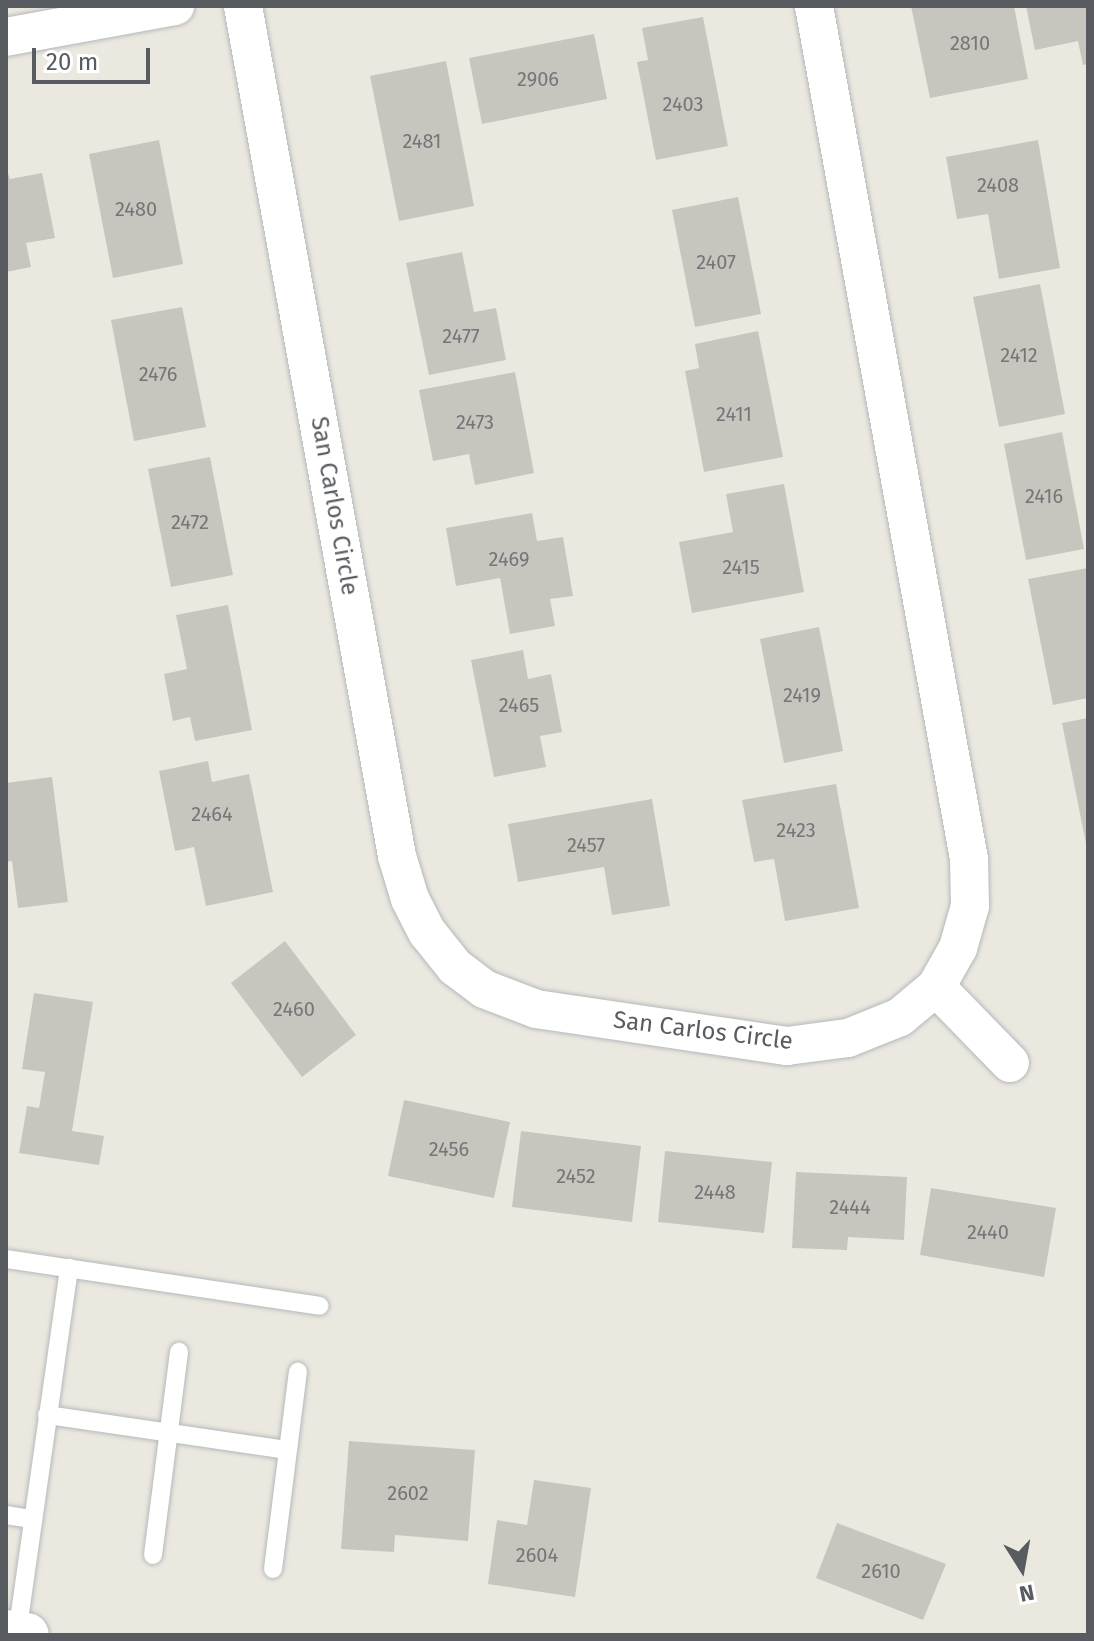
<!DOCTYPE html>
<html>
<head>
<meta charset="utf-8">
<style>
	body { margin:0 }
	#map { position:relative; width:1094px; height:1641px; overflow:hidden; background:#ebe9df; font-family:"Fira Sans",sans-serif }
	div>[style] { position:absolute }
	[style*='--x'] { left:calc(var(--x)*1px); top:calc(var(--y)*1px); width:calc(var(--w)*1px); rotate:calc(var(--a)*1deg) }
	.building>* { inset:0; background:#c8c5bf }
	.roads { filter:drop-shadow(0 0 2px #b5b8bc) drop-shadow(0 0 2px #b5b8bc) }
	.lane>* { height:18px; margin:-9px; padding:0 9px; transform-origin:9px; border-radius:9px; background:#fff }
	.street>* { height:38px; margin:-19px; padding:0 19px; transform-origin:19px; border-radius:19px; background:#fff }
	.secondary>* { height:44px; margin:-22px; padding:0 22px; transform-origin:22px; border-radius:22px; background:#fff }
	span { translate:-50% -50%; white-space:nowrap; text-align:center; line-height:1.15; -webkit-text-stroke:6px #fff; paint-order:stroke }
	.number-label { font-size:20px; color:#747678 }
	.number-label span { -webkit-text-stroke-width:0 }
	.street-label { font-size:24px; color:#585c60 }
	.frame { position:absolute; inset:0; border:8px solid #585c60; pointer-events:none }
	.north { position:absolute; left:982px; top:1529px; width:80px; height:80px; -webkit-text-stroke:6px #fff; paint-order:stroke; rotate:169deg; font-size:22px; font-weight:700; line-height:32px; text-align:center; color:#585c60 }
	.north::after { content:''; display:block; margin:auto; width:28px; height:36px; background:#585c60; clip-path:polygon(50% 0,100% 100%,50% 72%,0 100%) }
	.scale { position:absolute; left:32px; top:48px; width:118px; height:36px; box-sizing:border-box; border:4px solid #585c60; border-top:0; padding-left:10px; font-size:24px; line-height:28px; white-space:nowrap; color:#585c60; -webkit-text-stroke:6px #fff; paint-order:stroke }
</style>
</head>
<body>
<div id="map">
	<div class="building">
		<div style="clip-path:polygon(911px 6px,1014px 6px,1028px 79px,930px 98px)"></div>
		<div style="clip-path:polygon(1026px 6px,1088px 6px,1088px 64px,1083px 65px,1078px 41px,1035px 50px)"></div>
		<div style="clip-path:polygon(703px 17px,728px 146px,656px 160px,637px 62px,648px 60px,642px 28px)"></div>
		<div style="clip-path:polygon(594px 34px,607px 99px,482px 124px,469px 58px)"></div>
		<div style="clip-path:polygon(446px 61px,474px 206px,399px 221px,370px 76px)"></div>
		<div style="clip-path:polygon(159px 140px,183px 264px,113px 278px,89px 154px)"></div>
		<div style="clip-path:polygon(1038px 140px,1060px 268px,999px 279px,988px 214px,957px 219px,946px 157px)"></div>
		<div style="clip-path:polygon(6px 167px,10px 179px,42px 173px,55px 238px,26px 243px,31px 267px,6px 272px)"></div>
		<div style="clip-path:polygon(738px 197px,761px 314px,695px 327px,672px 210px)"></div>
		<div style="clip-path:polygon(462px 252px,474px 312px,496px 308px,506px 360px,429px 375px,406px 263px)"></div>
		<div style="clip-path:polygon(1040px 284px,1065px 414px,999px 427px,973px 297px)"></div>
		<div style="clip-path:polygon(182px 307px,206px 427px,134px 441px,111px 320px)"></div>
		<div style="clip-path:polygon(758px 331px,783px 457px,704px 472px,685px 371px,699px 368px,695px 344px)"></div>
		<div style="clip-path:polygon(515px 372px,534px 473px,475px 485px,469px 454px,433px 461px,419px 390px)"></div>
		<div style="clip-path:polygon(1062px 432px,1084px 549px,1026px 560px,1004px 444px)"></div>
		<div style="clip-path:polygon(210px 457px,233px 575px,171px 587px,148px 469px)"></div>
		<div style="clip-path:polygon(784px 484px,804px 592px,692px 613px,679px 542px,733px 532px,726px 494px)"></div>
		<div style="clip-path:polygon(532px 513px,537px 541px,563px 537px,573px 596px,550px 599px,555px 626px,510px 634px,500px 578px,456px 586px,446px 528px)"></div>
		<div style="clip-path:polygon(1088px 568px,1088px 698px,1053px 705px,1028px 579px)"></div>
		<div style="clip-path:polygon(228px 605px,252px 730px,195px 741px,190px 717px,173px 721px,164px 674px,187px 669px,176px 615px)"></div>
		<div style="clip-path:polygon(819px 627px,843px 751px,784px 763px,760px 639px)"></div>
		<div style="clip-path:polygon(523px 650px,528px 679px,551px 674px,562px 732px,540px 736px,546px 767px,494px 777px,471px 660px)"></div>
		<div style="clip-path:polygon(1088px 718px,1088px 849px,1087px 849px,1062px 723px)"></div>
		<div style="clip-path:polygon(208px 761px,212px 782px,249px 774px,273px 892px,206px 906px,194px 847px,175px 851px,159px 771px)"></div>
		<div style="clip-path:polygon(52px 777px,68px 902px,18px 908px,12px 861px,6px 862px,6px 783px)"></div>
		<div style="clip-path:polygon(836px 784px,859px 908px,785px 921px,774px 859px,754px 862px,742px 800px)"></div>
		<div style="clip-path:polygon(652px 799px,670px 906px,612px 915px,604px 867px,518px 882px,508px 824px)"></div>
		<div style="clip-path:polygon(285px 941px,356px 1035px,302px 1077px,231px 983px)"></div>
		<div style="clip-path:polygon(34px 993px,93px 1002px,72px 1131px,104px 1136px,99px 1165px,19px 1153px,27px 1106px,39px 1108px,45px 1072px,22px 1069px)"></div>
		<div style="clip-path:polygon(404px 1100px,510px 1122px,494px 1198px,388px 1176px)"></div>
		<div style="clip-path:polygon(521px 1131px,641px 1146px,632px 1222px,512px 1207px)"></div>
		<div style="clip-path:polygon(665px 1151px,772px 1162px,764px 1233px,658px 1222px)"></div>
		<div style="clip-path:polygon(796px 1172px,907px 1177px,904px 1240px,848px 1237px,847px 1250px,792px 1248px)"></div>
		<div style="clip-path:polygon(931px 1188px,1056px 1208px,1044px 1277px,920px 1255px)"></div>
		<div style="clip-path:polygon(349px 1441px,475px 1450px,468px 1541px,395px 1535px,394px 1552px,341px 1549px)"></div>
		<div style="clip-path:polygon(534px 1480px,591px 1488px,575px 1597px,488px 1584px,497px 1520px,527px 1525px)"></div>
		<div style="clip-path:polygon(837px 1523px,946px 1564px,923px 1620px,816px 1578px)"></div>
	</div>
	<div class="roads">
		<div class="lane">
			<div style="--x:6;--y:1259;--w:317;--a:8.5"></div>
			<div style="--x:47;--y:1415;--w:243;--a:8.3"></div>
			<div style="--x:6;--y:1515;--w:26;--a:9"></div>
			<div style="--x:153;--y:1555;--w:205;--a:-82.7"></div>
			<div style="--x:273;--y:1569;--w:199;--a:-82.8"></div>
			<div style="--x:17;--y:1634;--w:370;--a:-81.9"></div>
		</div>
		<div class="street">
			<div style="--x:243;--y:6;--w:864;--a:79.73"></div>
			<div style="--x:397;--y:856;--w:45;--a:73.2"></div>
			<div style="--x:410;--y:899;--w:37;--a:63"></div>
			<div style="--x:427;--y:932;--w:45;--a:51.3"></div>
			<div style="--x:455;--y:967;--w:36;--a:37"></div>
			<div style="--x:484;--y:989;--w:56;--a:21"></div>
			<div style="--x:536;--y:1009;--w:254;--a:8.4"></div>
			<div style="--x:787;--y:1046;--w:62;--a:-7.5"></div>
			<div style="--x:848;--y:1038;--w:56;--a:-22"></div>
			<div style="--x:900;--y:1017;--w:47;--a:-39.8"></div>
			<div style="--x:936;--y:987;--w:45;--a:-60.6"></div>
			<div style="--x:958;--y:948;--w:44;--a:-74.1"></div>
			<div style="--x:970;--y:906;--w:47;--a:-91.2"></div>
			<div style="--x:969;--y:859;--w:867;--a:-100.3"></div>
			<div style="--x:6;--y:37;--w:172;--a:-10.4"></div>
			<div style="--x:936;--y:987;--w:106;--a:45.8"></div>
		</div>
		<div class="secondary">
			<div style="--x:6;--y:1632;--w:21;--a:8"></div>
		</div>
	</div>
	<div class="number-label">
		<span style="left:970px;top:43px">2810</span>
		<span style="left:538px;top:79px">2906</span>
		<span style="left:683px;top:104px">2403</span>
		<span style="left:422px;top:141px">2481</span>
		<span style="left:998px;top:185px">2408</span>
		<span style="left:136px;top:209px">2480</span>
		<span style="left:716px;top:262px">2407</span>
		<span style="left:461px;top:336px">2477</span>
		<span style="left:1019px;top:355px">2412</span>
		<span style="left:158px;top:374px">2476</span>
		<span style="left:734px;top:414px">2411</span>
		<span style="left:475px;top:422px">2473</span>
		<span style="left:1044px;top:496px">2416</span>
		<span style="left:190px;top:522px">2472</span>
		<span style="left:509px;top:559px">2469</span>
		<span style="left:741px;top:567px">2415</span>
		<span style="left:802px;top:695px">2419</span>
		<span style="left:519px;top:705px">2465</span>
		<span style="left:212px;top:814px">2464</span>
		<span style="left:796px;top:830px">2423</span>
		<span style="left:586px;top:845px">2457</span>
		<span style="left:294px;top:1009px">2460</span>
		<span style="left:449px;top:1149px">2456</span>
		<span style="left:576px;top:1176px">2452</span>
		<span style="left:715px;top:1192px">2448</span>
		<span style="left:850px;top:1207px">2444</span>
		<span style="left:988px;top:1232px">2440</span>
		<span style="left:408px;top:1493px">2602</span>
		<span style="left:537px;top:1555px">2604</span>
		<span style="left:881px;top:1571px">2610</span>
	</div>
	<div class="street-label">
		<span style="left:334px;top:506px;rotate:80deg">San Carlos Circle</span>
		<span style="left:703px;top:1031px;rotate:7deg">San Carlos Circle</span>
	</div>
	<div class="frame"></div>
	<div class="north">N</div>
	<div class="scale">20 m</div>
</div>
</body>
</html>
